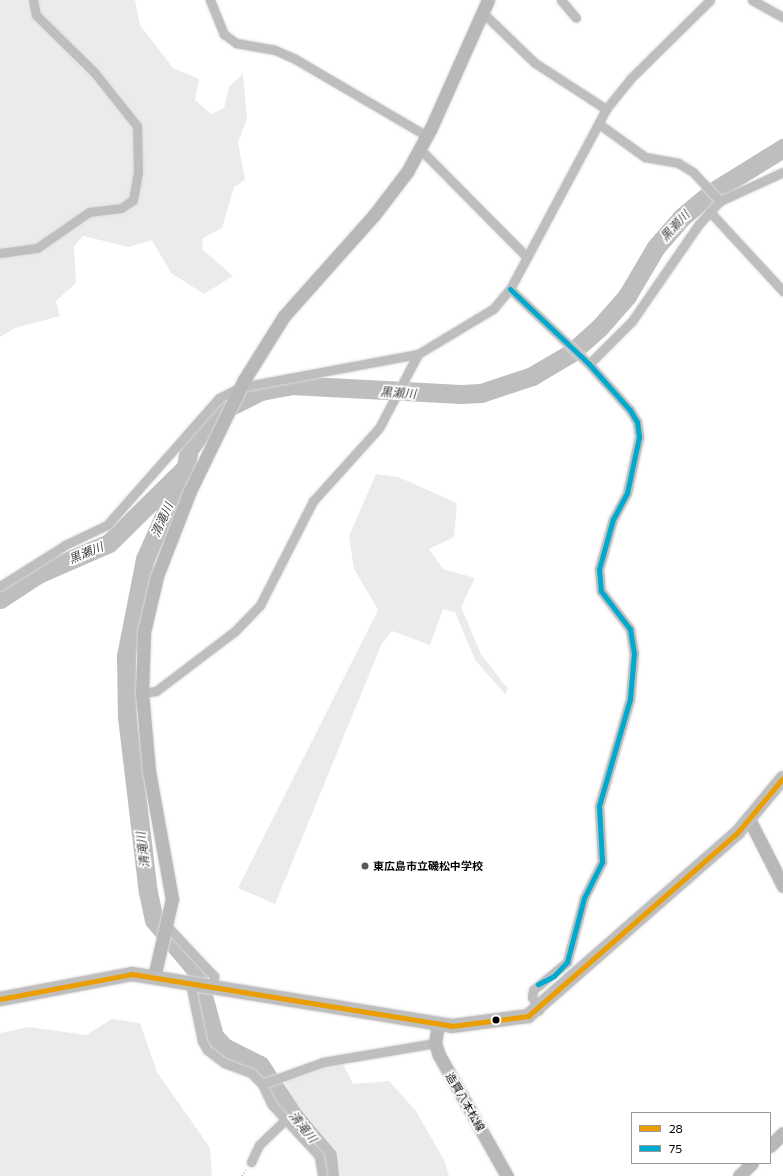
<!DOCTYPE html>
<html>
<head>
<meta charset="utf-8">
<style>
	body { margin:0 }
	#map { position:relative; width:783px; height:1176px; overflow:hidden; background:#fff; font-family:Commissioner,"Noto Sans JP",sans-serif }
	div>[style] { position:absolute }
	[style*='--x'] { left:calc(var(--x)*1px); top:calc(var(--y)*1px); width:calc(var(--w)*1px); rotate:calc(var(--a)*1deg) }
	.green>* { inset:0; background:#ebebeb }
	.river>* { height:19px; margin:-9.5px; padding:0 9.5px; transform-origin:9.5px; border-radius:9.5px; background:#bebebe }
	.path>* { height:2px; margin-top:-1px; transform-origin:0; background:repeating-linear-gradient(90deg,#b9b9b9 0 1px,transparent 0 3px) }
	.roads { filter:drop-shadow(0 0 1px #dbdbdb) drop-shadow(0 0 1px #dbdbdb) }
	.street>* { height:9px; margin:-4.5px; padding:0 4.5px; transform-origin:4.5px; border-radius:4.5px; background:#bebebe }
	.secondary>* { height:13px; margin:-6.5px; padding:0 6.5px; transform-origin:6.5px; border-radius:6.5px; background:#b8b8b8 }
	.primary>* { height:14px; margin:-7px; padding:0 7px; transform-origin:7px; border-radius:7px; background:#bebebe }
	.bus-1>* { height:5px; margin:-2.5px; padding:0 2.5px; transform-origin:2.5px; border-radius:2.5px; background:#eb9e00 }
	.bus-2>* { height:5px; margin:-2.5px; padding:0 2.5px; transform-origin:2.5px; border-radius:2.5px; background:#00a9ce }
	.dots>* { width:11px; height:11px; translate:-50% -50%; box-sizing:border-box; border:2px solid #fff; border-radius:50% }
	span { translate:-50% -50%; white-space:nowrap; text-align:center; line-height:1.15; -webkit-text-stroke:3.5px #fff; paint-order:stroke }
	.poi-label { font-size:11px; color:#000; font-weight:700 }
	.left { translate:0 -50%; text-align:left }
	.street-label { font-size:11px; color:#000 }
	.water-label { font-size:12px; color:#434343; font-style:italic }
	.legend { position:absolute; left:631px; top:1112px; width:140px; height:52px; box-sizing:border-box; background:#fff; border:1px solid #999; margin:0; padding:5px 7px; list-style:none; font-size:12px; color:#000 }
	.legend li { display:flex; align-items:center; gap:8px; height:20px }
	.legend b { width:20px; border:1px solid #999 }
</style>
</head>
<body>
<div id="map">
	<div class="green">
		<div style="clip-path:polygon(0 0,135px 0,140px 25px,173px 68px,199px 79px,195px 100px,211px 114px,224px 108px,229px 87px,243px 74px,247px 119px,238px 142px,245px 180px,234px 187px,222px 228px,203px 238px,202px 249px,233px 276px,204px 294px,171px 273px,152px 240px,129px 247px,83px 236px,74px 246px,76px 283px,56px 301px,60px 316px,15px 328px,0 337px)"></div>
		<div style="clip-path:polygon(376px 474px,398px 477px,457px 503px,454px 537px,429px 549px,443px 569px,475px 578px,461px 607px,481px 654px,508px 689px,505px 694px,475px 660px,455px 612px,443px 609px,430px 645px,392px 631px,382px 643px,275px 904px,238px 888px,378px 610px,354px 569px,349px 536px)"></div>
		<div style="clip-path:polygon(112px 1019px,140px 1023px,157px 1072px,210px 1148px,212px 1176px,0 1176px,0 1033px,29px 1027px,86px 1035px)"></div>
		<div style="clip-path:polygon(341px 1060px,353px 1084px,389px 1081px,416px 1111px,445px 1162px,449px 1176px,322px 1176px,328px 1167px,281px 1076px)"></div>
	</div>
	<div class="river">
		<div style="--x:181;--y:478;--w:89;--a:114"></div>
		<div style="--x:145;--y:559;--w:99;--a:101.1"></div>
		<div style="--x:126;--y:656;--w:61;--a:89.1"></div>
		<div style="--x:127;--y:717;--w:176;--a:83.2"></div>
		<div style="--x:148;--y:892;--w:29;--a:78"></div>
		<div style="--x:154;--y:920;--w:65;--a:50"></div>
		<div style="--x:196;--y:970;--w:68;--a:74.7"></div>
		<div style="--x:214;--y:1036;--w:15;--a:48"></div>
		<div style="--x:224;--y:1047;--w:40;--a:26.6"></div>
		<div style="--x:260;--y:1065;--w:62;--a:56.8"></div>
		<div style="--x:294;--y:1117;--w:51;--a:49.8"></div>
		<div style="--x:327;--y:1156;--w:20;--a:84"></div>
		<div style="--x:0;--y:599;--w:45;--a:-33.3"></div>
		<div style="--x:38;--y:574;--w:77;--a:-23.6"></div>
		<div style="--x:109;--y:543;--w:108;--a:-44.6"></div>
		<div style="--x:186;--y:467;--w:18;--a:-81"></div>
		<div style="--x:189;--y:449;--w:31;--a:-53"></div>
		<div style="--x:208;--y:424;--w:23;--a:-41"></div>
		<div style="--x:225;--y:409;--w:40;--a:-26.6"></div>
		<div style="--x:261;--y:391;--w:31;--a:-11"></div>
		<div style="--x:291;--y:385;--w:170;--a:3"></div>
		<div style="--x:461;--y:394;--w:20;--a:-3"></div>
		<div style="--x:481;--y:393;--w:54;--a:-18.4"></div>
		<div style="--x:532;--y:376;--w:45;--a:-30.5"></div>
		<div style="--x:571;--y:353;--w:38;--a:-42"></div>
		<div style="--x:599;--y:328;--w:43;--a:-48.8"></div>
		<div style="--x:627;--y:296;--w:57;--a:-59.4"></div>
		<div style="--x:656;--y:247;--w:40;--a:-49"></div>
		<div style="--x:682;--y:217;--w:39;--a:-40"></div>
		<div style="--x:712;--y:192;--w:84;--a:-31.8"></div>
	</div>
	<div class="path">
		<div style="--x:242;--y:1176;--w:7;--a:-56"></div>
	</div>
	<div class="roads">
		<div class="street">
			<div style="--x:210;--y:0;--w:37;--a:68"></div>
			<div style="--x:224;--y:34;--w:15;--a:37"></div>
			<div style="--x:236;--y:43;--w:40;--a:10"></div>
			<div style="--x:275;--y:50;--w:22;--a:24"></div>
			<div style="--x:295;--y:59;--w:153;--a:30.3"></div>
			<div style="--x:561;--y:0;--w:23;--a:50"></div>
			<div style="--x:752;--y:0;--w:35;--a:29"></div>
			<div style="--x:483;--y:13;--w:72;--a:43.9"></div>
			<div style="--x:535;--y:63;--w:85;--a:32.9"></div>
			<div style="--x:599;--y:124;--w:57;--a:35.7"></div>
			<div style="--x:645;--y:157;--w:34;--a:10"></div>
			<div style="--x:678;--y:163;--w:17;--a:31"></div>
			<div style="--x:693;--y:172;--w:40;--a:47"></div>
			<div style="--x:420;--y:149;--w:152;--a:45.3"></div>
			<div style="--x:710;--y:212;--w:108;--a:47.3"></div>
			<div style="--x:0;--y:253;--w:37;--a:-8"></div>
			<div style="--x:37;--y:248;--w:63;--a:-34.7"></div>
			<div style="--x:89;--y:212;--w:32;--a:-7"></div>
			<div style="--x:121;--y:208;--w:14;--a:-34"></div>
			<div style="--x:133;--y:200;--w:27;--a:-80"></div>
			<div style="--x:138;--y:173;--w:47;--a:-91.2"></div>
			<div style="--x:137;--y:126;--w:69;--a:-128.5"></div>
			<div style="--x:94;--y:72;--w:81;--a:-135.5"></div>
			<div style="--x:36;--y:15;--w:15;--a:-101"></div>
			<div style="--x:510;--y:289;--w:109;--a:43.5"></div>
			<div style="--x:589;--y:364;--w:62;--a:48.3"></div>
			<div style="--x:630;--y:410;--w:14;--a:60"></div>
			<div style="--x:637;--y:422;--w:15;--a:82"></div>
			<div style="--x:639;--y:437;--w:57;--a:102.1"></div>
			<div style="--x:627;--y:493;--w:30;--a:118"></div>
			<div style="--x:613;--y:519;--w:52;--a:105.6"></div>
			<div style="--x:599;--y:569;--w:22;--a:85"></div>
			<div style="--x:601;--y:591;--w:48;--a:52.7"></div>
			<div style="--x:630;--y:629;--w:24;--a:81"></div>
			<div style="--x:634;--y:653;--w:46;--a:95"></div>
			<div style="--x:630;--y:699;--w:111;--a:106.2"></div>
			<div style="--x:599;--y:806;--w:56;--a:86.9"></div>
			<div style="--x:602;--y:862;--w:40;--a:116.6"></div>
			<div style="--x:584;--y:898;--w:66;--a:104.9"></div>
			<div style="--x:567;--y:962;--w:44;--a:140.5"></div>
			<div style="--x:533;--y:990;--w:7;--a:98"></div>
			<div style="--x:532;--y:997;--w:15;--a:62"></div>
			<div style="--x:589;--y:364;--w:61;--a:-45"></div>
			<div style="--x:632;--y:321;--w:118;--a:-55.4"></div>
			<div style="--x:699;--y:224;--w:31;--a:-48"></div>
			<div style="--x:720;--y:201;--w:69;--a:-24.7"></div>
			<div style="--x:0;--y:586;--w:77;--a:-32.2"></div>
			<div style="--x:65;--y:545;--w:47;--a:-25.5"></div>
			<div style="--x:107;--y:525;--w:169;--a:-48.6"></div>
			<div style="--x:219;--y:398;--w:25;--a:-27"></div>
			<div style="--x:241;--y:387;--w:180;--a:-10.6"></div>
			<div style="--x:418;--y:354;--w:87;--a:-31"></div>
			<div style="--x:493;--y:309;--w:26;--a:-50"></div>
			<div style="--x:510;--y:289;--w:204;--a:-61.9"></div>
			<div style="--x:606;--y:109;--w:38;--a:-51"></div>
			<div style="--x:630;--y:79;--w:112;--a:-44.6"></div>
			<div style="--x:142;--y:693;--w:14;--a:-8"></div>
			<div style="--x:156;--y:691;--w:99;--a:-37.2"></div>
			<div style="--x:235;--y:631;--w:36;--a:-46"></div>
			<div style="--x:260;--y:605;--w:117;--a:-63"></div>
			<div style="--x:313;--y:501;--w:98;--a:-47.9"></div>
			<div style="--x:379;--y:428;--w:84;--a:-62.2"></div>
			<div style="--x:167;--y:926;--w:69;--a:46.8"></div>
			<div style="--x:214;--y:976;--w:11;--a:90"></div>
			<div style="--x:190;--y:983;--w:59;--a:78.3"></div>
			<div style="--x:202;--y:1041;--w:10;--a:61"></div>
			<div style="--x:207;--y:1050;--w:21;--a:37"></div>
			<div style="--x:224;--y:1063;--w:29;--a:20"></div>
			<div style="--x:251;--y:1073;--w:16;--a:45"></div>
			<div style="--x:262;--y:1084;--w:23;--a:65"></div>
			<div style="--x:272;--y:1105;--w:69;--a:47.3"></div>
			<div style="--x:319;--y:1156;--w:20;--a:81"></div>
			<div style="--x:262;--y:1084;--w:65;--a:-19.8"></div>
			<div style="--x:323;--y:1062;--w:114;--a:-9.6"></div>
			<div style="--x:251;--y:1162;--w:19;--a:-65"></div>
			<div style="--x:259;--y:1145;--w:36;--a:-44"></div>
		</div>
		<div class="secondary">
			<div style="--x:749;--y:819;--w:75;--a:63.1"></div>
			<div style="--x:154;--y:977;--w:80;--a:-77"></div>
			<div style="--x:172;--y:899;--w:130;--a:-100.2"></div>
			<div style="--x:149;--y:771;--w:78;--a:-95.1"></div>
			<div style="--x:142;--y:693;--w:61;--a:-88.1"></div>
			<div style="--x:144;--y:632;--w:57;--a:-76.9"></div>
			<div style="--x:157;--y:576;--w:91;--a:-68.8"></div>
			<div style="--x:190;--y:491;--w:123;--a:-64.1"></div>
			<div style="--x:244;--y:380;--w:75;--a:-58"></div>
			<div style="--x:284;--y:316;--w:135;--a:-48.3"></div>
			<div style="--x:374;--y:215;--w:54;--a:-52.5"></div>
			<div style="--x:407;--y:172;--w:50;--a:-61.4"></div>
			<div style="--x:431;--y:128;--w:140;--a:-66"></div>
			<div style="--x:438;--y:1024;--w:19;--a:99"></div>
			<div style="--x:435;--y:1043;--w:13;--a:72"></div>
			<div style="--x:439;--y:1055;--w:139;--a:60.7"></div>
			<div style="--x:770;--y:1146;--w:18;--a:-45"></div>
			<div style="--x:739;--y:1176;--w:18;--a:-45"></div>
		</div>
		<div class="primary">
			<div style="--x:0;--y:999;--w:134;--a:-10.7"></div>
			<div style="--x:132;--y:974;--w:324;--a:9.2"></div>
			<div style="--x:452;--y:1026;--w:77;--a:-7.5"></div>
			<div style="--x:528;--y:1016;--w:279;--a:-41.2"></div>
			<div style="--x:738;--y:832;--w:70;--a:-50.2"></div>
		</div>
	</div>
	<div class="bus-1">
		<div style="--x:0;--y:999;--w:134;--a:-10.7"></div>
		<div style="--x:132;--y:974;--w:324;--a:9.2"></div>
		<div style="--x:452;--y:1026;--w:77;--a:-7.5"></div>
		<div style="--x:528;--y:1016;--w:279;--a:-41.2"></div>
		<div style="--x:738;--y:832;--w:70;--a:-50.2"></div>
	</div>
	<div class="bus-2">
		<div style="--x:510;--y:289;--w:109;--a:43.5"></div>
		<div style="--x:589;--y:364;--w:62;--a:48.3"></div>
		<div style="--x:630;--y:410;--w:14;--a:60"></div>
		<div style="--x:637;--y:422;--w:15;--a:82"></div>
		<div style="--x:639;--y:437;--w:57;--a:102.1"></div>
		<div style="--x:627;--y:493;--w:30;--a:118"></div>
		<div style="--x:613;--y:519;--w:52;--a:105.6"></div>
		<div style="--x:599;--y:569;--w:22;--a:85"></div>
		<div style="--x:601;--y:591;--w:48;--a:52.7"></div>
		<div style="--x:630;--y:629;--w:24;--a:81"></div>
		<div style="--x:634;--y:653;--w:46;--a:95"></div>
		<div style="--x:630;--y:699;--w:111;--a:106.2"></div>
		<div style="--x:599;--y:806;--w:56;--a:86.9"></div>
		<div style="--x:602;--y:862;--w:40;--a:116.6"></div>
		<div style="--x:584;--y:898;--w:66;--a:104.9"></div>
		<div style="--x:567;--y:962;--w:19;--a:133"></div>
		<div style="--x:554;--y:976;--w:18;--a:153"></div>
	</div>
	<div class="dots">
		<div style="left:365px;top:866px;background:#595959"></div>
		<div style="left:496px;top:1020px;background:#000"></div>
	</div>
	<div class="poi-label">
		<span class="left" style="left:373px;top:866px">東広島市立磯松中学校</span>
	</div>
	<div class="street-label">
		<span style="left:465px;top:1102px;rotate:60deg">造賀八本松線</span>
	</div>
	<div class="water-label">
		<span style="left:675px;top:226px;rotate:-47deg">黒瀬川</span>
		<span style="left:398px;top:393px;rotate:4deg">黒瀬川</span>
		<span style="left:162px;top:520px;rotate:-66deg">清滝川</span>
		<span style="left:86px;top:553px;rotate:-23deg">黒瀬川</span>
		<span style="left:143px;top:850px;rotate:-97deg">清滝川</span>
		<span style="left:303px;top:1127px;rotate:51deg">清滝川</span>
	</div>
	<ul class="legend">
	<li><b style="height:5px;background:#eb9e00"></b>28</li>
	<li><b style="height:5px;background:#00a9ce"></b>75</li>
	</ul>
</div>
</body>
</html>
